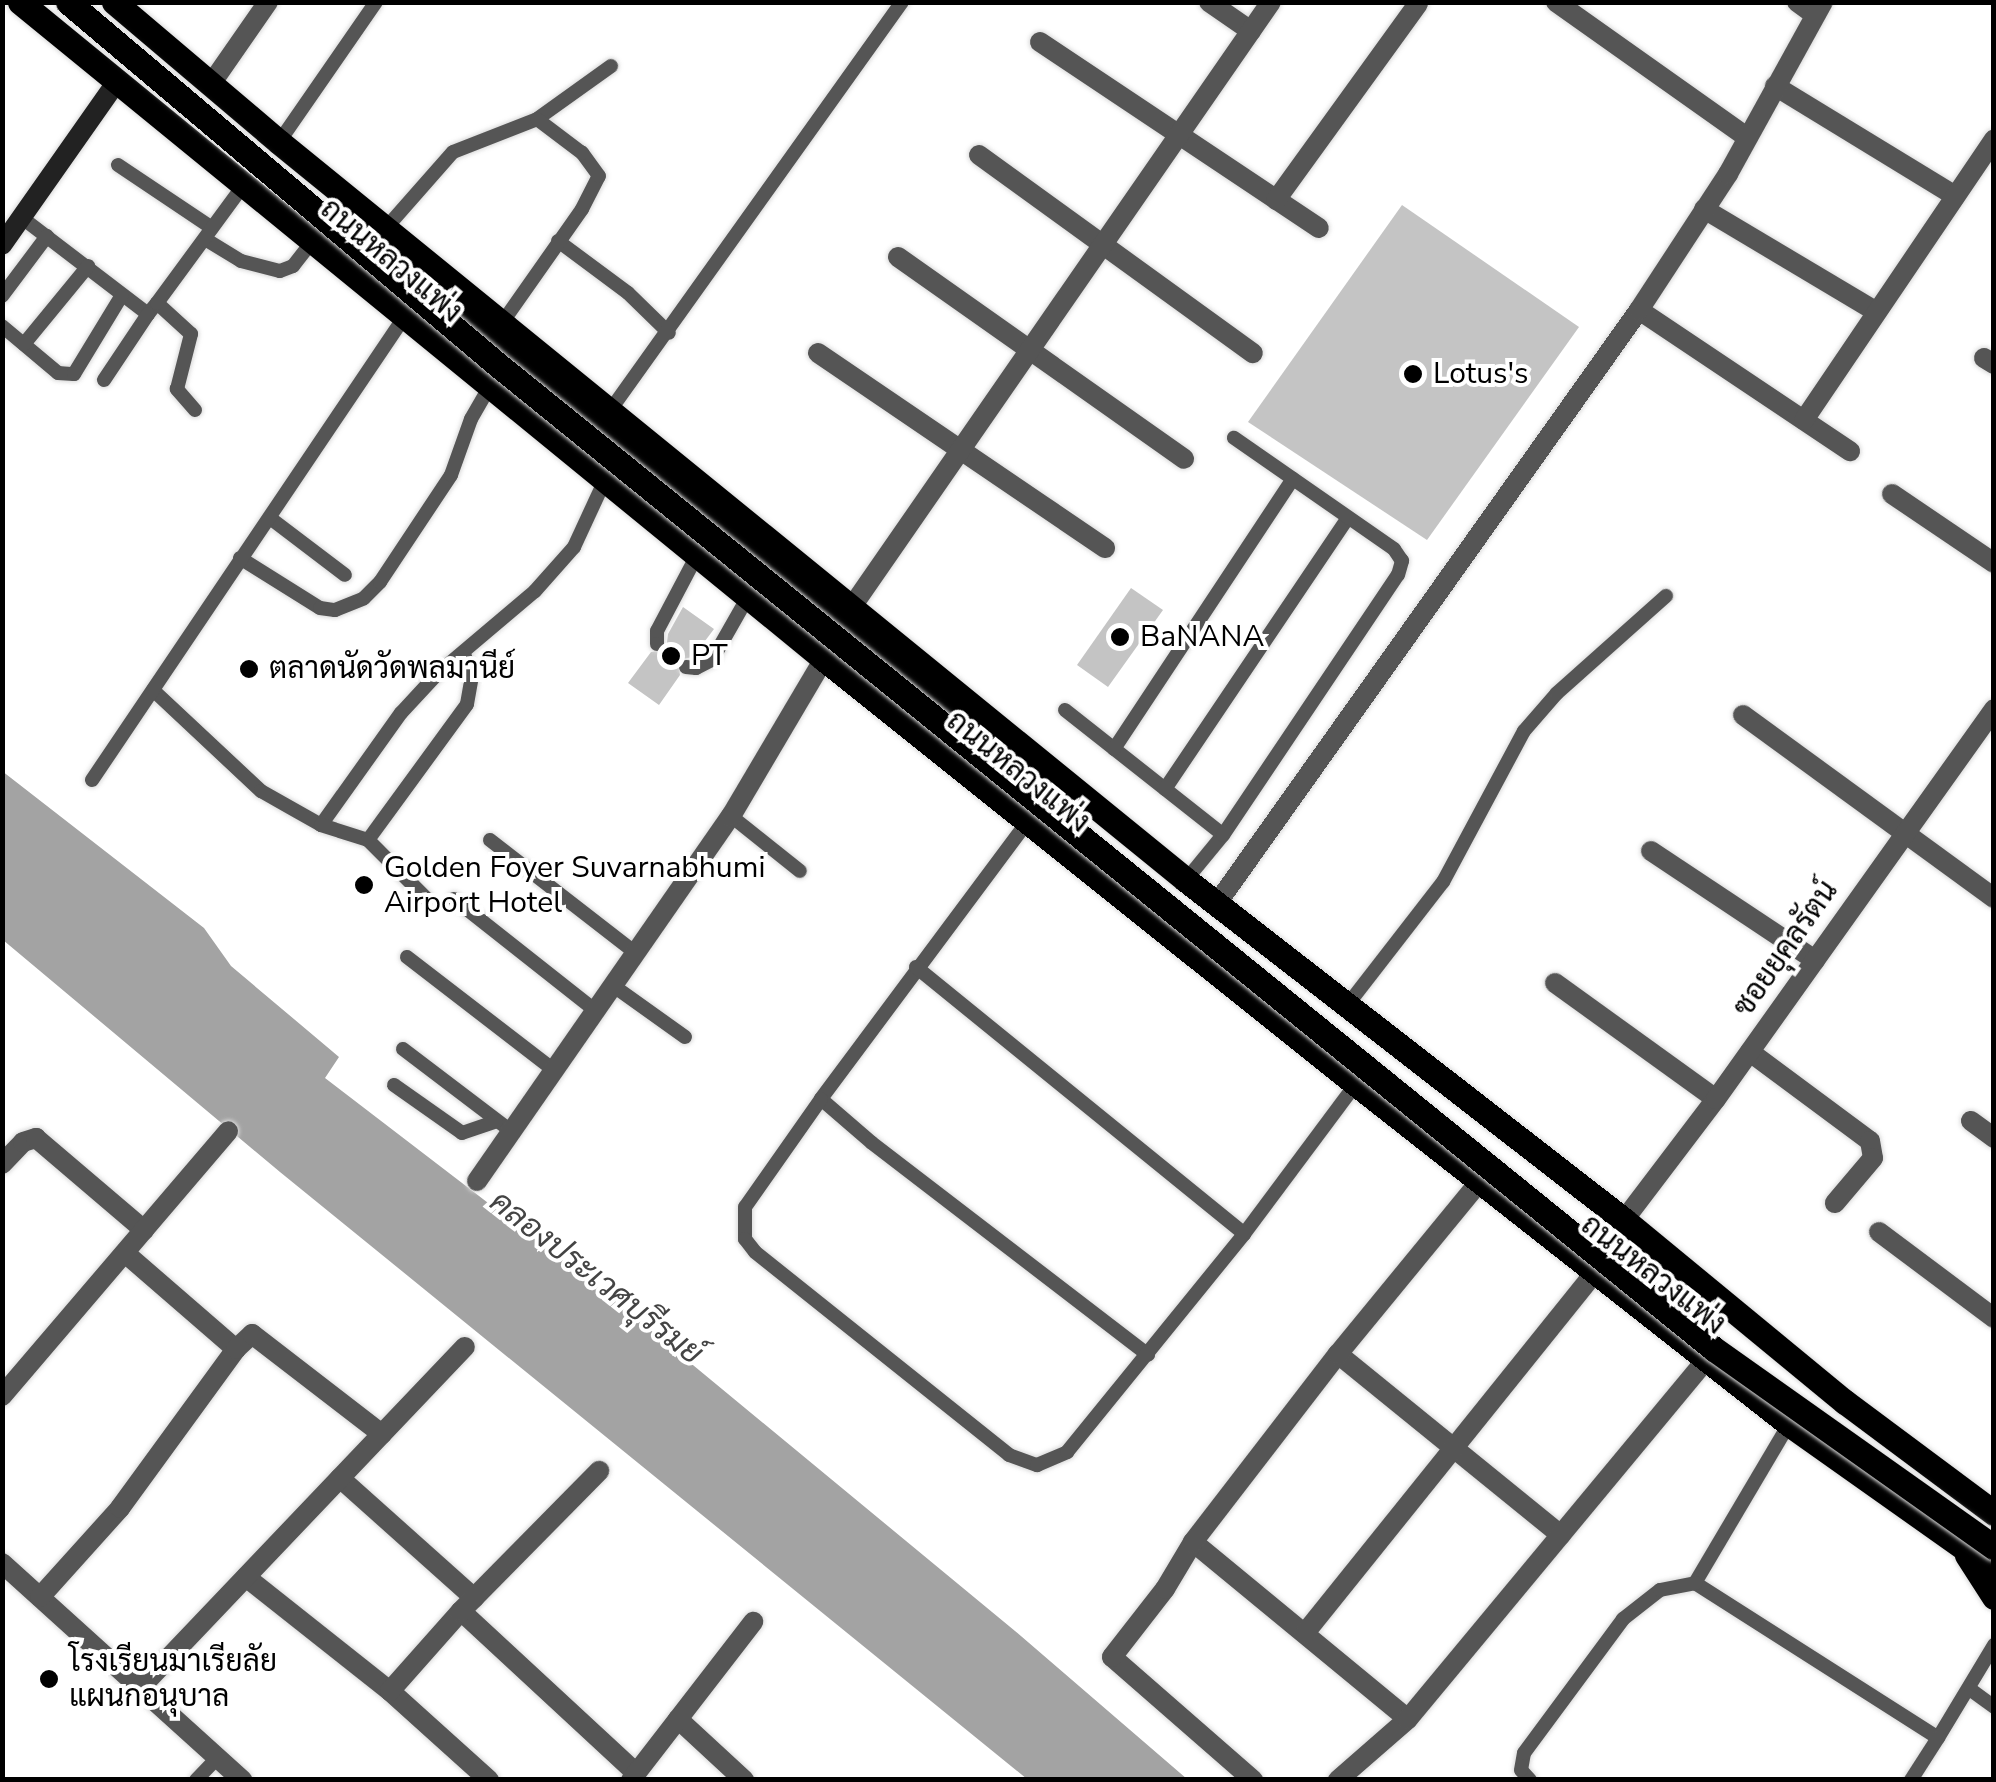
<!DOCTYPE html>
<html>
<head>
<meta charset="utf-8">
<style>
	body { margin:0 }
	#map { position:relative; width:1996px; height:1782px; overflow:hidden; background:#fff; font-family:"Nunito Sans",Sarabun,sans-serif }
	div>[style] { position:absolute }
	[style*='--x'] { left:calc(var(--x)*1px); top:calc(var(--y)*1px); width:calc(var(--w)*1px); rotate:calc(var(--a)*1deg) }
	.water>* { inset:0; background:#a3a3a3 }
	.building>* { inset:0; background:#c4c4c4 }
	.roads { filter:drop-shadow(0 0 2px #dbdbdb) drop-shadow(0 0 2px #dbdbdb) }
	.lane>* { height:14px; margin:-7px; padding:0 7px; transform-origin:7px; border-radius:7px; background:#555 }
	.street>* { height:20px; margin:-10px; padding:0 10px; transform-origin:10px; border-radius:10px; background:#555 }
	.secondary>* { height:20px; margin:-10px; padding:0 10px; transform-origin:10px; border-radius:10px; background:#222 }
	.primary>* { height:25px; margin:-12.5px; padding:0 12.5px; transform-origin:12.5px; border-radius:12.5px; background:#000 }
	.bridges { filter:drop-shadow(0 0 2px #dbdbdb) drop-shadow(0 0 2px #dbdbdb) }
	.primary-bridge>* { height:25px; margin:-12.5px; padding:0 12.5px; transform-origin:12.5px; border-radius:12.5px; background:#000 }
	.dots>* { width:28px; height:28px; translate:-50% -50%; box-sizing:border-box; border:5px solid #fff; border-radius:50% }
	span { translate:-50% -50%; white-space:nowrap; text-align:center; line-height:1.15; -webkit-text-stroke:8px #fff; paint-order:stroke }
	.street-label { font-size:30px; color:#000 }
	.poi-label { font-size:30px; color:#000 }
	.left { translate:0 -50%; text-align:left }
	.water-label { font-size:32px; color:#444; font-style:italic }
	.frame { position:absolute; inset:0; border:5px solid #000; pointer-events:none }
</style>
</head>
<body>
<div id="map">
	<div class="water">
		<div style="clip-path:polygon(2px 771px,204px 928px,231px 966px,339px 1057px,325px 1078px,607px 1294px,1015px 1631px,1187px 1779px,1027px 1779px,280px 1172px,3px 940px)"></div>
	</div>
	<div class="building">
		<div style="clip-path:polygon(1402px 205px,1579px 327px,1427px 540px,1248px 422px)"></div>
		<div style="clip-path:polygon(1131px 588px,1163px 610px,1108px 687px,1077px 665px)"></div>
		<div style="clip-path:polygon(683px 607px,714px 629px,693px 657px,678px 660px,680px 675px,659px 705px,628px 683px,651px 652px,666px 650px,668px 634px)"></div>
	</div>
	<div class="roads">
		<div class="lane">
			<div style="--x:279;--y:142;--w:170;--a:-55.3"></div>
			<div style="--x:118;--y:165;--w:113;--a:33.8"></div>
			<div style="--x:21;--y:217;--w:160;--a:37.4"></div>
			<div style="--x:148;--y:314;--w:14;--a:-51"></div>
			<div style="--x:386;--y:228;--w:101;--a:-48.6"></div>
			<div style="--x:453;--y:152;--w:90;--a:-21.4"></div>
			<div style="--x:537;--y:119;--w:91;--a:-35.6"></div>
			<div style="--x:205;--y:239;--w:42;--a:31.4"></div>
			<div style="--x:241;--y:261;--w:40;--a:14.4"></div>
			<div style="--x:280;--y:271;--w:14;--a:-21"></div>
			<div style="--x:293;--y:266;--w:34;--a:-52"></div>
			<div style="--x:558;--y:241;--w:87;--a:36.6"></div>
			<div style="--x:628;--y:293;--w:57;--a:44.3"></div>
			<div style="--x:2;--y:296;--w:75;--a:-53.1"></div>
			<div style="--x:502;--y:323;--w:139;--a:-54.9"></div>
			<div style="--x:582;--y:209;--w:37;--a:-63"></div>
			<div style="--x:599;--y:176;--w:29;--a:-126"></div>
			<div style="--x:582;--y:153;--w:56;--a:-142.9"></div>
			<div style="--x:2;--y:326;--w:73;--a:40"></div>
			<div style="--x:58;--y:373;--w:16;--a:4"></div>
			<div style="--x:74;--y:374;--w:92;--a:-58.7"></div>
			<div style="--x:24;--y:344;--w:101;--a:-50.6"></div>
			<div style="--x:104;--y:380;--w:79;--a:-56.3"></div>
			<div style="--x:195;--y:410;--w:28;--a:-131"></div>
			<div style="--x:177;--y:389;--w:57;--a:-75.7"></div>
			<div style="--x:191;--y:334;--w:46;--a:-137.6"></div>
			<div style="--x:157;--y:303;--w:149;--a:-53.7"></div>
			<div style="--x:609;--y:412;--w:504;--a:-54.45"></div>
			<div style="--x:270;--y:518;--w:94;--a:37.2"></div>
			<div style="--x:240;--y:558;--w:94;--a:32"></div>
			<div style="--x:320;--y:608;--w:15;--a:8"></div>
			<div style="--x:335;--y:610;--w:31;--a:-22"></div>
			<div style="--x:364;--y:598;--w:23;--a:-45"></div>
			<div style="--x:380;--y:582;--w:128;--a:-56.4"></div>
			<div style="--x:451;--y:475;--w:59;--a:-70.3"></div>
			<div style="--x:471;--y:419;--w:38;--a:-60"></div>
			<div style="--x:657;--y:644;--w:13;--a:-90"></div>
			<div style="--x:657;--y:631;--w:86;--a:-62.2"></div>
			<div style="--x:686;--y:667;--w:10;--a:6"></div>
			<div style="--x:696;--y:668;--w:18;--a:-27"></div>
			<div style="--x:712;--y:660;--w:73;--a:-60.3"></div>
			<div style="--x:153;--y:690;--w:148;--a:43.1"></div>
			<div style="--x:261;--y:791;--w:69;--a:29.5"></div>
			<div style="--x:321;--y:825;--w:138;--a:-54.5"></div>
			<div style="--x:401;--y:713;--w:54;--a:-47.2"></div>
			<div style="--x:438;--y:673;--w:127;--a:-40.2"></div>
			<div style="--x:535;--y:591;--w:59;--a:-48.4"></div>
			<div style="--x:574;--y:547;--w:74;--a:-65.2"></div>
			<div style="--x:1065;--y:710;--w:201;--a:38.3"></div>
			<div style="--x:1114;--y:749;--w:324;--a:-56.5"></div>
			<div style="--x:92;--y:780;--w:560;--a:-56"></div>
			<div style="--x:1165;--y:789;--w:327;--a:-56"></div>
			<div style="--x:731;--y:816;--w:88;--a:38.6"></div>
			<div style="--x:1028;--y:821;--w:347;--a:126.7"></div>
			<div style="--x:821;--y:1099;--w:67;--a:40.8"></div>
			<div style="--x:872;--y:1143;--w:348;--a:37.5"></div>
			<div style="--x:321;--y:825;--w:49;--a:17.7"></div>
			<div style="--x:368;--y:840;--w:168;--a:-53.9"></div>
			<div style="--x:467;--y:704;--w:28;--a:-80"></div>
			<div style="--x:472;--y:676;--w:23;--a:-110"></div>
			<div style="--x:368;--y:840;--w:82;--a:45"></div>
			<div style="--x:490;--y:840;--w:186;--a:37.8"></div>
			<div style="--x:1186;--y:880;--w:58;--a:-50.6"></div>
			<div style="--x:1223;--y:835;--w:313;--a:-56.1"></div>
			<div style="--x:1398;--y:575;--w:15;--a:-74"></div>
			<div style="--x:1402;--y:561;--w:14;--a:-124"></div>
			<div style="--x:1394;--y:549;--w:195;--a:-145.2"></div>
			<div style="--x:454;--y:899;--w:182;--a:38.3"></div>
			<div style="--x:407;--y:957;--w:187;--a:37.6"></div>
			<div style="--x:916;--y:967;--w:423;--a:39.1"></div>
			<div style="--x:615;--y:987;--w:86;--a:35.5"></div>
			<div style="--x:1349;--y:1003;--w:153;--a:-52.2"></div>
			<div style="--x:1443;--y:882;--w:171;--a:-61.8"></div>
			<div style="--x:1524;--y:731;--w:50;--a:-49"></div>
			<div style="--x:1557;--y:693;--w:146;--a:-41.7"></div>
			<div style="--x:403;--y:1049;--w:136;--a:37.2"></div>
			<div style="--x:394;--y:1085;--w:83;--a:35.2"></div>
			<div style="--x:462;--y:1133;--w:36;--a:-19"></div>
			<div style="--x:821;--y:1099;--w:132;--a:125.1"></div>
			<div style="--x:745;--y:1207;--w:32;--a:90"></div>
			<div style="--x:745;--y:1239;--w:16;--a:52"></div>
			<div style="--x:755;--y:1252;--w:325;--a:38.6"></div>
			<div style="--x:1009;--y:1455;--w:30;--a:20"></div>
			<div style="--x:1037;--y:1465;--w:33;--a:-23"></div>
			<div style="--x:1067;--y:1452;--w:281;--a:-50.9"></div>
			<div style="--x:1244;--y:1234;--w:187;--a:-53.3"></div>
			<div style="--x:1789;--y:1424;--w:185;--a:120.6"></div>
			<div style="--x:1695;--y:1583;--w:288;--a:32.5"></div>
			<div style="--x:1938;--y:1738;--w:109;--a:-58.9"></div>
			<div style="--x:1971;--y:1690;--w:29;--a:36"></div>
			<div style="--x:196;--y:1780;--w:30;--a:-46"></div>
			<div style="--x:1530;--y:1780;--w:13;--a:-132"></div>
			<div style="--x:1521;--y:1770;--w:17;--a:-80"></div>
			<div style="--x:1524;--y:1753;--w:167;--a:-53.5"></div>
			<div style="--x:1623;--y:1619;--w:47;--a:-38.1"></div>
			<div style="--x:1660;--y:1590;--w:36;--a:-11"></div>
			<div style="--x:1911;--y:1780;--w:50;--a:-57.3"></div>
		</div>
		<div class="street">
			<div style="--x:1209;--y:2;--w:51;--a:34.6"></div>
			<div style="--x:1556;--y:2;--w:234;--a:35.3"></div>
			<div style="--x:1797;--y:2;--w:22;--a:36"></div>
			<div style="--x:1040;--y:42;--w:335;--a:33.7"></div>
			<div style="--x:211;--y:84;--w:100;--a:-55.2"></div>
			<div style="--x:1775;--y:86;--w:211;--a:31.4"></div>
			<div style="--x:979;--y:155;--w:338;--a:35.9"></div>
			<div style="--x:1276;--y:200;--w:242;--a:-54.1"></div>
			<div style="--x:1704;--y:209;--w:201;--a:30.8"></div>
			<div style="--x:898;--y:257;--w:350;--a:35.2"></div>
			<div style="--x:1639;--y:310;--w:254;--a:33.8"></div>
			<div style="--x:818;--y:353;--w:347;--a:34.2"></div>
			<div style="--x:1984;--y:358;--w:12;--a:31"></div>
			<div style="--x:1804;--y:420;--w:339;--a:-55.9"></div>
			<div style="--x:1892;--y:494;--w:123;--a:34.1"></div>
			<div style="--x:851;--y:608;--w:737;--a:-55.28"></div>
			<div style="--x:1743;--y:715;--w:311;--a:36.1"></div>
			<div style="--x:1651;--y:851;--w:197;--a:33.6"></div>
			<div style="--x:1218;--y:902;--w:726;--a:-54.58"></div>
			<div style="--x:1639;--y:310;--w:163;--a:-56.8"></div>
			<div style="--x:1728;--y:174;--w:196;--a:-61.1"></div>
			<div style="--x:1555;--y:983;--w:198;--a:35.8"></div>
			<div style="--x:1750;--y:1052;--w:149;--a:36.6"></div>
			<div style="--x:1870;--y:1141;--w:17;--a:80"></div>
			<div style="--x:1873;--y:1158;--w:59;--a:130.2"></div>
			<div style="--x:1971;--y:1121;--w:29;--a:36"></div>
			<div style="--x:2;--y:1164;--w:30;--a:-46"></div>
			<div style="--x:23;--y:1142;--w:14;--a:-17"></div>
			<div style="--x:36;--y:1138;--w:142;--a:40.4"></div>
			<div style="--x:477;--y:1181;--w:445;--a:-55.2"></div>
			<div style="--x:731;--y:816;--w:182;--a:-59.4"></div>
			<div style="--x:1624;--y:1220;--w:152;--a:-52.8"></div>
			<div style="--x:1716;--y:1099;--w:479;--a:-54.5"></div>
			<div style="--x:1879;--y:1232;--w:144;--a:36.8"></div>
			<div style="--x:125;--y:1253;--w:147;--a:40.9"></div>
			<div style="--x:1338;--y:1354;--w:287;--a:39.1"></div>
			<div style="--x:2;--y:1396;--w:348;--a:-49.5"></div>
			<div style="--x:340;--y:1478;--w:180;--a:41.8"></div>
			<div style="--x:1193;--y:1542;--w:278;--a:39.5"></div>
			<div style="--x:2;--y:1563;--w:324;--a:42.1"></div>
			<div style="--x:246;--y:1577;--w:184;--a:38.4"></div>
			<div style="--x:390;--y:1691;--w:133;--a:42"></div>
			<div style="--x:40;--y:1597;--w:120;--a:-48"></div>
			<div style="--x:120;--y:1508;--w:197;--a:-53.9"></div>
			<div style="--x:236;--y:1349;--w:22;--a:-43"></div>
			<div style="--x:252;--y:1334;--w:164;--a:37.6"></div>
			<div style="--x:461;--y:1611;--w:238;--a:42.8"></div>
			<div style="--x:1305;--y:1633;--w:464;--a:-51.2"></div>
			<div style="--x:140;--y:1688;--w:471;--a:-46.4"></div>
			<div style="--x:390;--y:1691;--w:107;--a:-48.4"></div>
			<div style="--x:461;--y:1611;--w:197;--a:-45.4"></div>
			<div style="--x:678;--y:1719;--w:90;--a:42.7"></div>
			<div style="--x:631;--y:1780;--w:200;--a:-52.3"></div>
			<div style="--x:1253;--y:1780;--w:187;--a:-138.9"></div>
			<div style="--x:1112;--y:1657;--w:86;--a:-52.1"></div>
			<div style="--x:1165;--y:1589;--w:55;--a:-59.2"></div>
			<div style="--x:1193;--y:1542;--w:237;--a:-52.4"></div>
			<div style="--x:1338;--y:1354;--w:224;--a:-50.6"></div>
			<div style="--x:1338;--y:1780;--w:93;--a:-41.1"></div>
			<div style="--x:1408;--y:1719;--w:468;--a:-50.3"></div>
		</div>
		<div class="secondary">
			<div style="--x:2;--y:245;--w:202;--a:-54.9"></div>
		</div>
		<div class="primary">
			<div style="--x:20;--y:2;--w:1038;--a:39.25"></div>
			<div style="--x:824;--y:659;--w:681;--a:38.62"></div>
			<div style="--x:1356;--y:1084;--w:551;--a:38.14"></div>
			<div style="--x:1789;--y:1424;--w:251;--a:35.3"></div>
			<div style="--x:114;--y:2;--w:216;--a:40.3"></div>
			<div style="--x:279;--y:142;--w:1169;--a:39.13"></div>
			<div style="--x:1186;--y:880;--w:554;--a:37.82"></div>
			<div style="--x:1624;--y:1220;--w:286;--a:39.5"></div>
			<div style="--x:1845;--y:1402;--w:186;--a:36.7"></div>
			<div style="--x:463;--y:307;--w:86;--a:45"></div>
			<div style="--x:524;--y:368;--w:639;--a:38.77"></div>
			<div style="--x:1967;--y:1555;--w:50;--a:57.3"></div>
		</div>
	</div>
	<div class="bridges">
		<div class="primary-bridge">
			<div style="--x:68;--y:2;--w:563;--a:40.17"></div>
			<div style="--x:498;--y:365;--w:1564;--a:38.98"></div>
			<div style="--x:1714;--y:1349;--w:343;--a:35.3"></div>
		</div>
	</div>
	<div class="dots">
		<div style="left:1413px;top:374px;background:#000"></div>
		<div style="left:1120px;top:637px;background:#000"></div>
		<div style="left:671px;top:656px;background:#000"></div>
		<div style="left:249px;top:669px;background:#000"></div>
		<div style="left:364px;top:885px;background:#000"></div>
		<div style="left:49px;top:1679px;background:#000"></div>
	</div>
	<div class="street-label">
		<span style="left:391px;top:261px;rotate:40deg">ถนนหลวงแพ่ง</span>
		<span style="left:1018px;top:772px;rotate:39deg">ถนนหลวงแพ่ง</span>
		<span style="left:1786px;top:949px;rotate:-55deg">ซอยยุคลรัตน์</span>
		<span style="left:1653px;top:1275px;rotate:38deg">ถนนหลวงแพ่ง</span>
	</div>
	<div class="poi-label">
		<span class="left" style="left:1433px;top:374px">Lotus's</span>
		<span class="left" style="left:1140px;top:637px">BaNANA</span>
		<span class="left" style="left:691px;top:656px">PT</span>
		<span class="left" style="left:269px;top:669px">ตลาดนัดวัดพลมานีย์</span>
		<span class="left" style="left:384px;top:885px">Golden Foyer Suvarnabhumi<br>Airport Hotel</span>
		<span class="left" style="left:69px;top:1679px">โรงเรียนมาเรียลัย<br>แผนกอนุบาล</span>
	</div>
	<div class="water-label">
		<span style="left:596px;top:1278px;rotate:38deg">คลองประเวศบุรีรมย์</span>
	</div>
	<div class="frame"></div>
</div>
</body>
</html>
